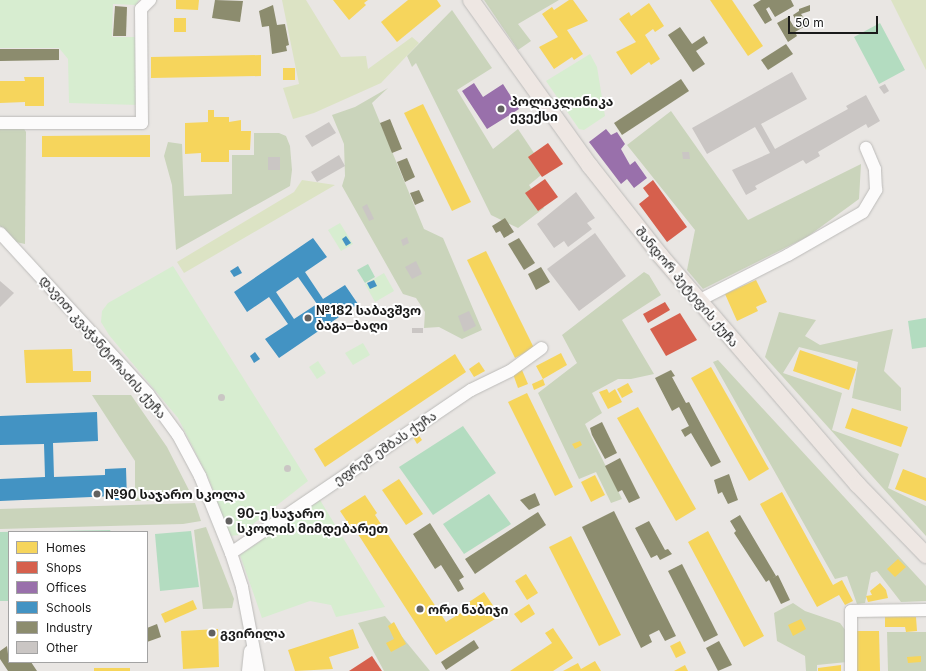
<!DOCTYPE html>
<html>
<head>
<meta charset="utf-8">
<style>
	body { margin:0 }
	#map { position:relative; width:926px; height:671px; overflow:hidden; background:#e9e6e3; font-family:Inter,"Noto Sans Georgian",sans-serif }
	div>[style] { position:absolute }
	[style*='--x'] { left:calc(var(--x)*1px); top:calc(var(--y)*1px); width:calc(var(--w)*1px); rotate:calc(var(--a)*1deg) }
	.grass>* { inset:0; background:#dce3c4 }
	.forest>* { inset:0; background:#cad4bb }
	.park>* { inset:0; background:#d7edd0 }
	.pitch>* { inset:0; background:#b3dcc0 }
	.homes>* { inset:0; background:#f6d55c }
	.shops>* { inset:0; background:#d6604d }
	.offices>* { inset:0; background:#9970ab }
	.schools>* { inset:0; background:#4393c3 }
	.industry>* { inset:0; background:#8c8c6e }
	.building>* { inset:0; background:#cac6c4 }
	.round { border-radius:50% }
	.roads { filter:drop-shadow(0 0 1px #bcbbb9) drop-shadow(0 0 1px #bcbbb9) }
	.minor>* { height:12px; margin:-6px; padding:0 6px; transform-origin:6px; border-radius:6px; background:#fcfbfb }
	.major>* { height:16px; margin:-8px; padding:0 8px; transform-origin:8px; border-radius:8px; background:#eee7e3 }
	.dots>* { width:11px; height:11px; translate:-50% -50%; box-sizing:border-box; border:2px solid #fff; border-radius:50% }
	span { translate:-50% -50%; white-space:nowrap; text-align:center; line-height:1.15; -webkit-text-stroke:4px #fff; paint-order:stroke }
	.poi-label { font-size:13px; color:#1a1a1a; font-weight:700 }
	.left { translate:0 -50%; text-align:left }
	.street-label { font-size:13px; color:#1a1a1a }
	.legend { position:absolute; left:8px; top:531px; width:140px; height:132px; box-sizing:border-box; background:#fff; border:1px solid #a3a3a3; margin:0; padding:5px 7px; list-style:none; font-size:12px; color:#1a1a1a }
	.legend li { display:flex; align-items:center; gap:8px; height:20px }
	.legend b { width:20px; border:1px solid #a3a3a3 }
	.scale { position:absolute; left:788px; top:16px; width:90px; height:18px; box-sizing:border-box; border:2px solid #1a1a1a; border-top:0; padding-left:5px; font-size:12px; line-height:14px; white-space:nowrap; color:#1a1a1a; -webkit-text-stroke:3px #fff; paint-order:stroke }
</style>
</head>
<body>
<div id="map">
	<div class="grass">
		<div style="clip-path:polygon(282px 0,306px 0,341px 57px,366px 56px,368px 69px,412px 37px,419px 43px,381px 83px,314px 113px,293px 119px,283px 88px,299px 84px)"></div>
		<div style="clip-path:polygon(891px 0,926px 0,926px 70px)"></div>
		<div style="clip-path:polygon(302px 180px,335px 185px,184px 273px,177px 262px,294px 192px)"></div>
	</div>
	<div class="forest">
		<div style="clip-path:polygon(484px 0,559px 0,518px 24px,531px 41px,518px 50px)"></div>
		<div style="clip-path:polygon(452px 10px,492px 68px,457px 90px,493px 149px,518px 129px,546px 171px,529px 185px,544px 208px,518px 228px,491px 215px,416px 63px,412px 67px,407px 56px)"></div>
		<div style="clip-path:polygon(388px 88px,372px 103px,424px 229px,443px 238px,482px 330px,462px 339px,439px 327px,424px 328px,425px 312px,416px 298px,403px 294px,342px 186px,345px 176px,344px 144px,332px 115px,355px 107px)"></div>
		<div style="clip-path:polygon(671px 111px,748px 220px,861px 164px,859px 199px,807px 237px,703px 289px,687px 270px,695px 230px,627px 145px)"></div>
		<div style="clip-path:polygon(0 127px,23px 127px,26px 132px,25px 244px,16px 242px,0 226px)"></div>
		<div style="clip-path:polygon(254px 133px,279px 133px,286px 136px,290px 146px,292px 170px,290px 186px,176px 250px,172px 185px,164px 156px,168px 142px,182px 144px,184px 196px,232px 194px,232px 155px,254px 155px)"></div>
		<div style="clip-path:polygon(644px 272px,649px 275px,661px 295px,622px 320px,654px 374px,631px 379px,618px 379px,592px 393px,602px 413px,585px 424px,622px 499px,611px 503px,596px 472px,579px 479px,538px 393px,577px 363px,562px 335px)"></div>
		<div style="clip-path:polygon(779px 312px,816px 320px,805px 336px,820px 345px,893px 329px,884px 371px,901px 388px,901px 411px,852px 398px,858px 362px,799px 347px,783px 373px,842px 393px,832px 430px,899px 454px,888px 488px,926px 506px,926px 536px,765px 357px)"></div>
		<div style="clip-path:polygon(718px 360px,926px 586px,926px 601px,901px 602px,877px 571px,871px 573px,865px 603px,857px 604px,847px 576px,835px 579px,713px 362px)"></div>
		<div style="clip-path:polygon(92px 395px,131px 395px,167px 447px,194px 500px,135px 501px,135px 461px)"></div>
		<div style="clip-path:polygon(195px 503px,201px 521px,183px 524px,0 529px,0 509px)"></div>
		<div style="clip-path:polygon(206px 527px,234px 599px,232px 608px,203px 609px,194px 530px)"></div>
		<div style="clip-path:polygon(793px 603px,805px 611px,840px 623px,846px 631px,847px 662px,817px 665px,817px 671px,806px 671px,805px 656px,777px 641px,774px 613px)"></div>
		<div style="clip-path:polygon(385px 616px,430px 671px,384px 671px,358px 623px)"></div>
		<div style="clip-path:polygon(887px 632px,926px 632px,926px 671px,888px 671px)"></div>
	</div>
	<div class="park">
		<div style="clip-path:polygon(0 0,139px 0,136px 5px,113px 4px,112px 37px,137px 37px,139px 105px,69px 103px,68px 59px,59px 48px,0 48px)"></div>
		<div style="clip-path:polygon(590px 54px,597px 67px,605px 116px,584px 130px,579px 129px,546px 81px)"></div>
		<div style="clip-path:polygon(340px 223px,353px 244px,341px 251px,328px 230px)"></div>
		<div style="clip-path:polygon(173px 266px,308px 481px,239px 535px,230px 536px,209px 479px,178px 418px,109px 335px,101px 322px,102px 311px,108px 303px)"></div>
		<div style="clip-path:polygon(384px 273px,394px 291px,375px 302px,365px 284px)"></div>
		<div style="clip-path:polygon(363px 343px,370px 355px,353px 365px,345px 353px)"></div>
		<div style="clip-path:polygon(318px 361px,326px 373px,317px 379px,309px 367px)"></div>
		<div style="clip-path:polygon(320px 500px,385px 607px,336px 617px,331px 605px,310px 601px,262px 618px,240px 555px)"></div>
	</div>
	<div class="pitch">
		<div style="clip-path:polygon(880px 23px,905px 70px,879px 84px,854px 37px)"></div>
		<div style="clip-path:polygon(368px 264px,375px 277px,365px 283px,357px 270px)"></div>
		<div style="clip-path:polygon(926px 318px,926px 347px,912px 349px,908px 321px)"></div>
		<div style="clip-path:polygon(463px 426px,496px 473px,433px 515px,399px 467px)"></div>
		<div style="clip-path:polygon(489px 494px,511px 524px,464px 554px,443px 524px)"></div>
		<div style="clip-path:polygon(110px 530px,111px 532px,9px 532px,9px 601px,0 601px,0 532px)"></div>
		<div style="clip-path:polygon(191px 531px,199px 587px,160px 591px,155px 534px)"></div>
	</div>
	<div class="homes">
		<div style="clip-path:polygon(176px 0,199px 0,198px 10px,176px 9px)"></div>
		<div style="clip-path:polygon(333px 0,368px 0,364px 3px,366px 5px,349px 20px)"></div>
		<div style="clip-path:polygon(408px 0,437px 0,441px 6px,397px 42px,381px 22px)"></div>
		<div style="clip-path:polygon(569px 0,573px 0,588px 21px,567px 30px,583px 54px,574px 60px,572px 57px,554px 69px,539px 47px,558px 37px,542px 14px,552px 7px,554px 10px)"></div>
		<div style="clip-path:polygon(710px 0,732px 0,763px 46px,748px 56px)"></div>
		<div style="clip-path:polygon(649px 3px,664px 26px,655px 32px,653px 29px,645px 35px,660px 59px,651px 65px,649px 62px,631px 75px,616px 52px,636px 42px,619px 19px,629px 12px,631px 16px)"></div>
		<div style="clip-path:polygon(174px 18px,186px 18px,186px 32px,174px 32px)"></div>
		<div style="clip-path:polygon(261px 55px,261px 76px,151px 78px,151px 57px)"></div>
		<div style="clip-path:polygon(283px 68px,295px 68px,295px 80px,283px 80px)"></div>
		<div style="clip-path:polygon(24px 77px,44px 77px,44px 106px,25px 106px,25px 102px,0 103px,0 81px,25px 81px)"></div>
		<div style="clip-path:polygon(423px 104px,471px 202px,452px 211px,404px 113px)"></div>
		<div style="clip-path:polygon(208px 110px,214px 110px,214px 117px,229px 117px,229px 122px,241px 120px,241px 131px,251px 131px,250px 150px,229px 150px,229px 162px,201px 162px,201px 153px,185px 154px,185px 123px,208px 122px)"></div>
		<div style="clip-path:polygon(150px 135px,150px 157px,42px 157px,42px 136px)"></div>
		<div style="clip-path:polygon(486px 251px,534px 348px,515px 358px,467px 260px)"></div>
		<div style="clip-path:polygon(756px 280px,767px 302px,756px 307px,758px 311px,737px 321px,725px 294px)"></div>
		<div style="clip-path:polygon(72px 349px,73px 371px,91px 371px,91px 382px,26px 383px,24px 350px)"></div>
		<div style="clip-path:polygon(800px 350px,856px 369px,849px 390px,793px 371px)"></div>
		<div style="clip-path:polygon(561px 353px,567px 365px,543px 379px,536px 366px)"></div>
		<div style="clip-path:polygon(455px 354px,466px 372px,325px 467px,314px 449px)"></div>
		<div style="clip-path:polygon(479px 362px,485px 371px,474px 377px,469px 369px)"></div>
		<div style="clip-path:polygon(711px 367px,769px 469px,749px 481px,691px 378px)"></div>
		<div style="clip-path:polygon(522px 370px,528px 384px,518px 388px,513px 374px)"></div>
		<div style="clip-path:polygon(543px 379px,545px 385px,534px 390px,532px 384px)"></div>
		<div style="clip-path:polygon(628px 383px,633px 392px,622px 398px,617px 389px)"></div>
		<div style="clip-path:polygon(607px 389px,609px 393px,615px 389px,622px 402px,608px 409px,599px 392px)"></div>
		<div style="clip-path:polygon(527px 393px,573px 487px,555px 496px,508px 402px)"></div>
		<div style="clip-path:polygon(638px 407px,696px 509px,676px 521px,617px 418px)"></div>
		<div style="clip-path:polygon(852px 408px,908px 427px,901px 447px,845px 428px)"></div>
		<div style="clip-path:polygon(418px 434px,422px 440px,417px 444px,413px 437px)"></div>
		<div style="clip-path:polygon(580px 441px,582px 445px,575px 449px,572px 444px)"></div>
		<div style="clip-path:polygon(903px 469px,926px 478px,926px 501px,895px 489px)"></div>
		<div style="clip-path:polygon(595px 475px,605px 495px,591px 502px,581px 482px)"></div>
		<div style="clip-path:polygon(399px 479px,423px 514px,406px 525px,382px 490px)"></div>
		<div style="clip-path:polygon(782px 492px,833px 585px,842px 580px,853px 601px,845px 605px,839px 595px,817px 607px,760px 504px)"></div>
		<div style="clip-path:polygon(365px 495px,377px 513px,375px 515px,446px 622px,469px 608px,466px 604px,484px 592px,500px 616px,436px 655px,354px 528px,352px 529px,340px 511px)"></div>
		<div style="clip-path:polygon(708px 531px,764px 636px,744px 647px,688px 542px)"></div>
		<div style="clip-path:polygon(571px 536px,621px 635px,599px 646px,549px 547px)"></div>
		<div style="clip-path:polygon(898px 559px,906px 567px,895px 577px,887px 569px)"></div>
		<div style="clip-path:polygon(526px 574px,538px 593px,527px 600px,515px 581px)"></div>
		<div style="clip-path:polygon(880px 583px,886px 590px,888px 598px,868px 602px,866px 596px,872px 595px,870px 591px)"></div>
		<div style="clip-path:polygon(193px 600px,197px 609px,165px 623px,161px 614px)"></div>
		<div style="clip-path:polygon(529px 604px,535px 614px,521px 623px,514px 614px)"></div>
		<div style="clip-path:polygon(885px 615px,916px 617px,917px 631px,906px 632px,905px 627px,885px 627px)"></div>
		<div style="clip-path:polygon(801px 619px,806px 629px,793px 636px,788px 625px)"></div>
		<div style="clip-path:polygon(394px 622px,406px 644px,391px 652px,386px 643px,394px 639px,388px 626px)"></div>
		<div style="clip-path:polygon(553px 628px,573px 658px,553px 671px,510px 671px,552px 643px,545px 633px)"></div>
		<div style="clip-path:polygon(218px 629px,219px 667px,183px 669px,181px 631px)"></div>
		<div style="clip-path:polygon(353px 629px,359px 648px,329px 657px,333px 669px,295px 671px,288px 650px)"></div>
		<div style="clip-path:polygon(857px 631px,879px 631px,880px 671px,857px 671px)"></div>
		<div style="clip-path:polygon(680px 641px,686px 653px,676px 658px,670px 646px)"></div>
		<div style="clip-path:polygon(921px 656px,921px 662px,908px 663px,907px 657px)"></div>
		<div style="clip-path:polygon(595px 661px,601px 671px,563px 671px,578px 663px,581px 669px)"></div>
		<div style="clip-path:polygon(685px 665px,688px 671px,674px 671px)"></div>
		<div style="clip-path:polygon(841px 665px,841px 671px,818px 671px,818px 668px)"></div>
		<div style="clip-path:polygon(94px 668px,130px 668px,130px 671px,94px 671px)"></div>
	</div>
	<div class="shops">
		<div style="clip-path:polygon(548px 143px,563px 164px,542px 177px,528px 157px)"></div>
		<div style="clip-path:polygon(545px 179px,558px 197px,538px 211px,525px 193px)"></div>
		<div style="clip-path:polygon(653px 180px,687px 227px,667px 242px,639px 204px,649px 196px,643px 188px)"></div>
		<div style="clip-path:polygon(665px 302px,670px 310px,648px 323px,643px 314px)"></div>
		<div style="clip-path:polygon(680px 313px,697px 340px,666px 356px,650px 329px)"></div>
		<div style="clip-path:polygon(372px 656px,382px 671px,349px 671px)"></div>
	</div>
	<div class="offices">
		<div style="clip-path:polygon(474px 83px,483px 97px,503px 84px,519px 109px,487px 129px,462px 91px)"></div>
		<div style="clip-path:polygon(606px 129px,611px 135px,617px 132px,625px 144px,621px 149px,630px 165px,635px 161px,647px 178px,634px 188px,627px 179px,621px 184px,589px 142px)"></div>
	</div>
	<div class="schools">
		<div style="clip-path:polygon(346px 236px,351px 243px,346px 246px,342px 239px)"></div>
		<div style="clip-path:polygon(evenodd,313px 238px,327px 257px,305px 272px,323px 299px,345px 285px,358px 304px,279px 358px,265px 339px,288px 324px,269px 297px,247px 312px,234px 292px,313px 238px,298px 277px,317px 304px,294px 319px,276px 292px,298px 277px)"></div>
		<div style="clip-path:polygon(238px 266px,242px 273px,234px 277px,230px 271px)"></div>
		<div style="clip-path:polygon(374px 280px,377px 286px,370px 289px,367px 283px)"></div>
		<div style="clip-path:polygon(255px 352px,260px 359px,254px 363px,250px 356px)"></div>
		<div style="clip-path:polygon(97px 412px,98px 441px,53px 443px,54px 477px,105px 475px,105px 469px,126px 468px,127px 500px,114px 500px,114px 496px,0 501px,0 479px,45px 477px,44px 444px,0 445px,0 416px)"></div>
	</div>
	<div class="industry">
		<div style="clip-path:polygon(215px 0,243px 1px,240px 22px,212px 18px)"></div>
		<div style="clip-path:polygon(761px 0,791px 0,794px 6px,775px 17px,769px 7px,766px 9px,772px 20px,765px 24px,753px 5px)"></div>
		<div style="clip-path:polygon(273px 5px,277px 25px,285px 24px,289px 45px,286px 46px,287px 51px,272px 54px,269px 26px,262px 27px,259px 11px)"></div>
		<div style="clip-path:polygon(810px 5px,810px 11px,801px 14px,809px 24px,795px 32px,797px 36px,788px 42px,777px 23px,788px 17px,794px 27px,798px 24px,793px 15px,799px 11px,799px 9px)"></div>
		<div style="clip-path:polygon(115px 6px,127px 7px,126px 36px,113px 36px)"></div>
		<div style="clip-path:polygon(680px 27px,692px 44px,704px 36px,708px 43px,696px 51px,705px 64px,693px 72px,668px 35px)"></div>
		<div style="clip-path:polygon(786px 44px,793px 54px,768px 70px,761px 60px)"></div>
		<div style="clip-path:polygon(0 49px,59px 49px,59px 60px,0 61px)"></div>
		<div style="clip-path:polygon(681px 79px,689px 91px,622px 135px,614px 123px)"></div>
		<div style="clip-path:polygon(390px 119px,402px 149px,392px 153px,380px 123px)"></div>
		<div style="clip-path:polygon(407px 158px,415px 177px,405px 182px,397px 162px)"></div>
		<div style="clip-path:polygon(419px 190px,424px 201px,415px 205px,410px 193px)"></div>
		<div style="clip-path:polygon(505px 218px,514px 232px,504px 238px,500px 231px,496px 233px,492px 226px)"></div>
		<div style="clip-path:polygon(519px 238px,535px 263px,524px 270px,508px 244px)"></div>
		<div style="clip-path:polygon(541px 267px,550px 282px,536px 290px,528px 274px)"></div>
		<div style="clip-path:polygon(671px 370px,675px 376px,672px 377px,686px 403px,689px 402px,721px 462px,711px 467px,691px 433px,685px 437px,681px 430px,689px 426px,679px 407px,672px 411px,655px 378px)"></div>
		<div style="clip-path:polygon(602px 422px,617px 453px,605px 459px,592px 435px,590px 428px)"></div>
		<div style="clip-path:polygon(620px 458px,640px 498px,629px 503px,622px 490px,618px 492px,605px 466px)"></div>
		<div style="clip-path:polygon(729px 474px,738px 500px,728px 504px,722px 492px,718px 494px,714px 480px)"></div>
		<div style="clip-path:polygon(535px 493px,540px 505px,529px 510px,520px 500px)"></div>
		<div style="clip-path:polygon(614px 511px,676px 636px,665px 641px,659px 630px,649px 635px,652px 642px,641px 648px,582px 527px)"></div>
		<div style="clip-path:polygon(538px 512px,546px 525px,475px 574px,465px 559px)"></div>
		<div style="clip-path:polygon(740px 515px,776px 576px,771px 579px,778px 575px,790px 600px,781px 604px,769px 580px,766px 582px,734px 533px,736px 531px,730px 521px)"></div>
		<div style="clip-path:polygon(649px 521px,665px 550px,668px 549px,672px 554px,660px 560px,657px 555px,651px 558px,635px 528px)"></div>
		<div style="clip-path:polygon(430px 523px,464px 577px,459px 580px,464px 589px,458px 592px,441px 565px,435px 569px,413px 534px)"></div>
		<div style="clip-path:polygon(682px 564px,718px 635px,704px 642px,668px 571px)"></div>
		<div style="clip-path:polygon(157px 624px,161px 637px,147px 642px,147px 628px)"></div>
		<div style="clip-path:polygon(474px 640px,479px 648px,446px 670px,441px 662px)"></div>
		<div style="clip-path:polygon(719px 641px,732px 665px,718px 671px,706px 648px)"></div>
		<div style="clip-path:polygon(7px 646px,9px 662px,31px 662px,37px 671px,8px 671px,0 659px,0 651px)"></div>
	</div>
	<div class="building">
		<div style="clip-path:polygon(792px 72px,807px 99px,761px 124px,775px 149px,848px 109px,846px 106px,866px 95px,880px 121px,868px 128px,866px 124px,818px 152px,820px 156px,806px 164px,803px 160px,755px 186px,757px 189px,746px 195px,732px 170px,770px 153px,755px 127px,707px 154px,692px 128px)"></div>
		<div style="clip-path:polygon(885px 84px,889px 91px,884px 94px,879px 87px)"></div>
		<div style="clip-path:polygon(329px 122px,336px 133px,312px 147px,305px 136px)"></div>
		<div style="clip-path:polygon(682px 152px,689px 152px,690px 159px,683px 159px)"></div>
		<div style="clip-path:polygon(339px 155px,345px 166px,317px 182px,311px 172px)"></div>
		<div style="clip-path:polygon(268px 157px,280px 157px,280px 170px,268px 170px)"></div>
		<div style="clip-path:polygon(576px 192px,595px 218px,587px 223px,592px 229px,568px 247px,564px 241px,554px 248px,537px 224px)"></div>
		<div style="clip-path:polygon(367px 204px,374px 219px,369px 221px,362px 207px)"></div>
		<div style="clip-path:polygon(595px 233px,626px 276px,579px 311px,547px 269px)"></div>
		<div style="clip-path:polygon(407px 237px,409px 243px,403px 246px,401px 240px)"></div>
		<div style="clip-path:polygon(416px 261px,422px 274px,412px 279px,405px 267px)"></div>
		<div style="clip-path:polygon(0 281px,14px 293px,0 307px)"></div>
		<div style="clip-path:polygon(469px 311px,476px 326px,464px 332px,458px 316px)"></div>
		<div style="clip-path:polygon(412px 328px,423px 328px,423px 333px,412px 333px)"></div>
		<div class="round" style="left:217.5px;top:393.5px;width:7px;height:7px"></div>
		<div class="round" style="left:283.5px;top:464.5px;width:7px;height:7px"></div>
		<div class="round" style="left:245.5px;top:506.5px;width:7px;height:7px"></div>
	</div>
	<div class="roads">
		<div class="minor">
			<div style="--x:0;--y:123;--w:142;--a:0"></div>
			<div style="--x:142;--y:123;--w:114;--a:-90.5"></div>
			<div style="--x:141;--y:9;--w:13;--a:-45"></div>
			<div style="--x:0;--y:233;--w:219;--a:47.4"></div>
			<div style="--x:148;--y:394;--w:51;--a:53.8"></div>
			<div style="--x:178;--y:435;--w:47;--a:61.8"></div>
			<div style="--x:200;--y:476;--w:83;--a:68.1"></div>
			<div style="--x:231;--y:553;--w:36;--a:72"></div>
			<div style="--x:242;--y:587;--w:86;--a:79.2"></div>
			<div style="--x:698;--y:301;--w:101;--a:-27.1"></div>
			<div style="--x:788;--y:255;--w:86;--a:-29.8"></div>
			<div style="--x:863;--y:212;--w:26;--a:-59"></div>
			<div style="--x:876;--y:190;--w:21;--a:-93"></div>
			<div style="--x:875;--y:169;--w:23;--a:-113"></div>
			<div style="--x:231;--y:553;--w:290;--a:-34.2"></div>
			<div style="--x:471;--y:390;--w:43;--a:-26"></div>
			<div style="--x:510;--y:371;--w:39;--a:-36"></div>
			<div style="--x:248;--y:671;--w:20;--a:-84"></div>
			<div style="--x:851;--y:671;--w:60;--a:-90"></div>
			<div style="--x:851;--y:611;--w:75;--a:-0.8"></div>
		</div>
		<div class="major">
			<div style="--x:471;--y:0;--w:204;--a:54.4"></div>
			<div style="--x:590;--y:166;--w:113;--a:51.8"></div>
			<div style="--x:660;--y:255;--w:303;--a:49.3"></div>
			<div style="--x:858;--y:485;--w:98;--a:45.8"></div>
		</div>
	</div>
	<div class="dots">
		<div style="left:501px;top:109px;background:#626160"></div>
		<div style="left:308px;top:318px;background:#626160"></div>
		<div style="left:97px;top:494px;background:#626160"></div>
		<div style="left:229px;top:521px;background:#626160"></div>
		<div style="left:420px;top:609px;background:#626160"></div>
		<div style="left:212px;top:633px;background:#626160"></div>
	</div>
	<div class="poi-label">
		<span class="left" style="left:510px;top:109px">პოლიკლინიკა<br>ევექსი</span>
		<span class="left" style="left:316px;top:318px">№182 საბავშვო<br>ბაგა–ბაღი</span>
		<span class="left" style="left:105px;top:494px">№90 საჯარო სკოლა</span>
		<span class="left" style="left:237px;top:521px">90-ე საჯარო<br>სკოლის მიმდებარეთ</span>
		<span class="left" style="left:428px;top:609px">ორი ნაბიჯი</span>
		<span class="left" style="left:220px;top:633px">გვირილა</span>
	</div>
	<div class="street-label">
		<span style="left:687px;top:287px;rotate:50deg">შანდორ პეტეფის ქუჩა</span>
		<span style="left:103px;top:347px;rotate:49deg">დავით კვაჭანტირაძის ქუჩა</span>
		<span style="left:385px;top:448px;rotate:-34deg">ეფრემ ეშბას ქუჩა</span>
	</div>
	<ul class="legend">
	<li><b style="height:11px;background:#f6d55c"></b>Homes</li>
	<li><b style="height:11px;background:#d6604d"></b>Shops</li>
	<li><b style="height:11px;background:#9970ab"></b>Offices</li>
	<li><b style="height:11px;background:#4393c3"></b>Schools</li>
	<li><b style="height:11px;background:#8c8c6e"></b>Industry</li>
	<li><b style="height:11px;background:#cac6c4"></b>Other</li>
	</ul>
	<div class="scale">50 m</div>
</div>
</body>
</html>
